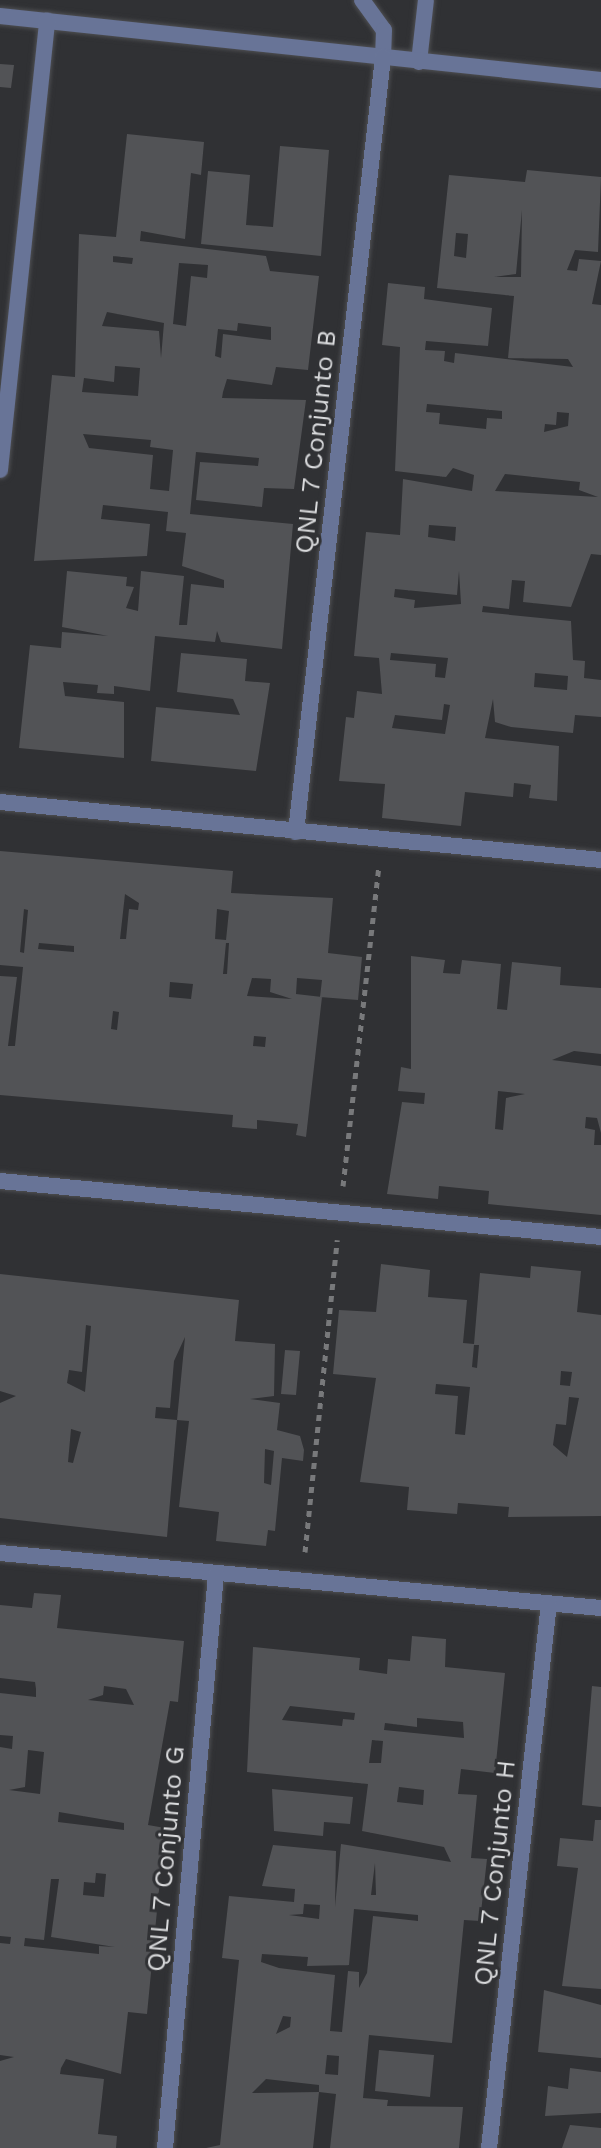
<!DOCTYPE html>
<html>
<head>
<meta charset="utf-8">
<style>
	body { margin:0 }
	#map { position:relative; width:601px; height:2148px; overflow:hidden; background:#303134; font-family:"Work Sans",sans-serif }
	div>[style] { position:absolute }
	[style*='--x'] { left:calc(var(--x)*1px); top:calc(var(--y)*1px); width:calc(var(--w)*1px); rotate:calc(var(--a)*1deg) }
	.building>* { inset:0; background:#525356 }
	.path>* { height:5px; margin-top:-2.5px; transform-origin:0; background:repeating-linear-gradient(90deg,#78797b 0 6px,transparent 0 12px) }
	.roads { filter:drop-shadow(0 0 2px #4e4f52) drop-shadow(0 0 2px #4e4f52) }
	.service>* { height:16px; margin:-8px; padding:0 8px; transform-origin:8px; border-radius:8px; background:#687497 }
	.minor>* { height:16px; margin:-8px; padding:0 8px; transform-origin:8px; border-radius:8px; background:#687497 }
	span { translate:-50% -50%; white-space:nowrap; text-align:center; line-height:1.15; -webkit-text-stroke:6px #303134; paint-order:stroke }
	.street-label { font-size:26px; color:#d9dadc }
</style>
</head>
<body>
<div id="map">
	<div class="building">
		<div style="clip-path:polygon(0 64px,14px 65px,11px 88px,0 87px)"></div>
		<div style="clip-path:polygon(evenodd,127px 134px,204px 142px,201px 175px,191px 173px,185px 239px,141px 231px,140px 241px,266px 256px,270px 271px,319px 276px,308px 370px,276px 367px,272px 385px,227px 379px,223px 392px,222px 398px,306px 400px,294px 489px,264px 488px,262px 507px,196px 500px,200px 462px,258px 466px,259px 458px,196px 452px,190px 514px,293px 524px,282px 649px,221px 642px,217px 631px,215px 642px,155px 636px,150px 691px,114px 686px,114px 694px,97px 693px,98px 685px,63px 682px,65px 696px,124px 702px,124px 758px,19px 748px,30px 645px,61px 648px,62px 632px,108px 636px,62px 627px,67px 571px,127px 577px,126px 586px,134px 587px,126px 608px,138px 611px,141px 571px,184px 576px,179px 625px,187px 625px,191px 584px,224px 588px,224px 580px,182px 566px,186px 533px,166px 531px,168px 512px,103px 505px,101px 519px,150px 524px,147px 556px,34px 561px,52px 375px,75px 377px,79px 234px,116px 237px,127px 134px,113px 256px,133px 258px,132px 264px,113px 262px,113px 256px,127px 134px,179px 263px,208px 265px,207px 278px,191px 276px,186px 326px,173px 324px,179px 263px,127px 134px,107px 312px,164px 323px,161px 358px,159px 331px,102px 326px,107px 312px,127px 134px,238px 323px,271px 327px,271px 340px,223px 334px,221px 358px,215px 356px,218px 329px,237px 331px,238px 323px,127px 134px,115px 366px,140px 368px,138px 396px,82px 392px,84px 378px,114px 382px,115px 366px,127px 134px,83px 434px,151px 440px,150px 447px,173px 450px,169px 491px,150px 489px,153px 455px,89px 448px,83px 434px)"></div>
		<div style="clip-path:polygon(280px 146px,329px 150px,321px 256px,201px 244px,208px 171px,250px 175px,246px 225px,273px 227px)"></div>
		<div style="clip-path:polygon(evenodd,527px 170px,601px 177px,598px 252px,575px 250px,567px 270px,577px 271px,579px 259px,601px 261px,592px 304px,601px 305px,601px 555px,591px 554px,571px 607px,523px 602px,525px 581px,512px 580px,509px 609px,483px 606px,482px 612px,571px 621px,573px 660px,585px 661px,584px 678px,601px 680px,601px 717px,575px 715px,573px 733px,511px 727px,495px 722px,493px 699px,485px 738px,559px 746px,557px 801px,529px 798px,531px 785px,514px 783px,513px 797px,465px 792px,461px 826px,382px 818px,385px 784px,339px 781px,346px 717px,354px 718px,357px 691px,382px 694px,379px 658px,354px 656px,366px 532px,400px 535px,403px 479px,472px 491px,474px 475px,453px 468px,446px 477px,395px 471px,400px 347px,382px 345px,388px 283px,425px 287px,424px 299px,492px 308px,488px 346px,426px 341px,425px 350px,445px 351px,444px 361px,454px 363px,455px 353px,573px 367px,568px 359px,508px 358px,514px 296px,437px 288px,449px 175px,525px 182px,527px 170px,522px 210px,521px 277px,494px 277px,516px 274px,522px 210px,527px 170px,456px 233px,468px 234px,466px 258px,454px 256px,456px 233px,527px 170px,427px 404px,502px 411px,502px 419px,487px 418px,486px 429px,439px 424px,440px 413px,426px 412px,427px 404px,527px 170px,557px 412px,569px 413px,568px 426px,544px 432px,545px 424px,556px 425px,557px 412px,527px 170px,505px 474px,580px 482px,579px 490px,598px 497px,495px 491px,505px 474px,527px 170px,429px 525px,456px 527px,455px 541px,428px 537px,429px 525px,527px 170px,459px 571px,461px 604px,414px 608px,415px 600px,394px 597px,395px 589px,457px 595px,459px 571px,527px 170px,391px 653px,448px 658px,445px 678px,435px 677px,436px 664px,390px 660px,391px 653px,527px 170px,535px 673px,568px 676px,567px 690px,534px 687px,535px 673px,527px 170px,444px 704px,450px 705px,445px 734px,392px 728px,395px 715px,442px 720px,444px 704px)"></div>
		<div style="clip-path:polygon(181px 653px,247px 659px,245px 681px,270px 683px,256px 771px,151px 761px,156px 707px,240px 715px,233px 699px,177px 692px)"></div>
		<div style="clip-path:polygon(evenodd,0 851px,233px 871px,231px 893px,333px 898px,328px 953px,362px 957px,358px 1000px,320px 997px,322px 980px,297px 978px,296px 994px,322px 997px,306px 1137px,296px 1135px,298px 1124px,257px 1120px,257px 1129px,232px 1127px,233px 1115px,0 1095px,0 976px,17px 977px,8px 1046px,15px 1046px,23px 967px,0 965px,0 851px,125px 894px,139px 903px,138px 910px,129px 909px,126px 939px,120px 939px,125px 894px,0 851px,24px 909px,28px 910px,24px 953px,20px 952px,24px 909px,0 851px,217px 909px,229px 911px,226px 940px,215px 939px,217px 909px,0 851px,39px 943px,74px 946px,74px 952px,38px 949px,39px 943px,0 851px,226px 943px,229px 943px,227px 974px,223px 974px,226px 943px,0 851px,252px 978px,271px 979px,270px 992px,292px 999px,247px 996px,252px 978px,0 851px,170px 982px,193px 984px,191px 999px,169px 997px,170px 982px,0 851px,113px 1011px,119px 1012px,117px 1030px,111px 1029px,113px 1011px,0 851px,254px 1036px,266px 1037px,265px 1047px,253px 1046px,254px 1036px)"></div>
		<div style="clip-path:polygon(evenodd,411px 956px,445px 960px,443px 973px,460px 974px,462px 960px,501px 964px,497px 1009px,507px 1010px,512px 962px,561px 967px,560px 985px,601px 988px,601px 1054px,574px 1051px,552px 1060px,601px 1066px,601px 1133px,597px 1118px,586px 1117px,585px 1128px,595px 1130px,594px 1145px,601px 1145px,601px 1215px,488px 1204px,489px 1191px,439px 1186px,438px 1199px,387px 1194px,402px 1102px,424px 1104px,425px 1093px,398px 1091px,401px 1067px,411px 1069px,411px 956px,498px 1091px,525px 1094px,506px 1098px,503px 1130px,495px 1129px,498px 1091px)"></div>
		<div style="clip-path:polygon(evenodd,381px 1264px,430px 1270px,428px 1297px,467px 1300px,463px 1343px,474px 1344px,480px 1273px,530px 1278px,531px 1266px,581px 1271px,577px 1312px,601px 1315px,601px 1516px,508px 1517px,509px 1507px,458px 1503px,457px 1514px,407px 1510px,409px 1487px,360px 1482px,376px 1378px,333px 1374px,339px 1310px,376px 1312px,381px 1264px,474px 1345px,479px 1345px,477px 1368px,472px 1367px,474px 1345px,381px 1264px,561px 1371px,572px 1372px,570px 1386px,560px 1385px,561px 1371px,381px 1264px,436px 1384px,470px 1387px,465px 1435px,455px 1434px,458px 1396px,435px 1394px,436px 1384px,381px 1264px,569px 1397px,579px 1398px,567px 1457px,553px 1445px,556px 1424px,566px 1425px,569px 1397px)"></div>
		<div style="clip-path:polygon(evenodd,0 1274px,239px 1300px,235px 1341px,275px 1344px,274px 1396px,250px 1399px,280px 1403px,277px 1430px,300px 1436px,304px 1450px,303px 1461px,282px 1458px,275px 1531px,268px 1530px,266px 1546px,216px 1541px,219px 1512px,179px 1507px,189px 1421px,177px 1420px,185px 1337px,174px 1361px,170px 1408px,156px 1407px,155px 1418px,177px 1420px,167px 1537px,0 1518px,0 1403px,16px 1396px,0 1391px,0 1274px,86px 1325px,91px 1326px,85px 1392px,67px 1383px,69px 1370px,82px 1372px,86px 1325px,0 1274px,71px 1429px,81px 1432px,73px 1463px,68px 1462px,71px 1429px,0 1274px,265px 1449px,274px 1451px,271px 1485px,264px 1483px,265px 1449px)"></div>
		<div style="clip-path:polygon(285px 1350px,300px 1351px,296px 1395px,281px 1394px)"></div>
		<div style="clip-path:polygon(evenodd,34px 1593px,61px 1595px,57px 1628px,184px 1641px,178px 1702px,170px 1701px,148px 1825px,165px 1828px,147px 2014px,128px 2012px,121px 2074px,66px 2059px,61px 2068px,60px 2074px,104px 2079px,98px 2134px,117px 2136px,116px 2148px,0 2148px,0 2061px,14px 2057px,0 2055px,0 1943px,10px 1944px,11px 1937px,0 1936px,0 1747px,12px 1749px,13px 1736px,0 1735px,0 1693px,36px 1697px,36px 1689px,35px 1682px,0 1678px,0 1605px,32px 1608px,34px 1593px,104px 1686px,126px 1689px,134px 1705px,88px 1700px,103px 1695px,104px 1686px,34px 1593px,28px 1750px,44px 1752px,40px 1794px,9px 1790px,25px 1787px,28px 1750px,34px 1593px,59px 1812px,124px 1823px,124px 1830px,58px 1822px,59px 1812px,34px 1593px,96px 1873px,106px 1874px,104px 1897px,83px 1895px,84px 1882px,95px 1883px,96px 1873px,34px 1593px,51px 1879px,59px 1879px,51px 1937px,115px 1947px,99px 1946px,99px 1954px,24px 1946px,25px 1938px,44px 1940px,51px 1879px)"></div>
		<div style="clip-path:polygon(evenodd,412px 1636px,446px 1639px,445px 1667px,505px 1673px,495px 1773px,461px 1769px,458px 1794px,477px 1795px,471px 1858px,487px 1859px,480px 1921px,464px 1920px,452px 2043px,369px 2035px,363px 2098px,388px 2100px,387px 2106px,463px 2107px,459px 2148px,330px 2148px,336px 2094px,319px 2092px,319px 2085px,266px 2079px,252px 2093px,319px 2092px,313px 2148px,206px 2148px,220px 2145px,239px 1960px,222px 1958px,229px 1896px,294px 1902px,295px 1889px,262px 1886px,273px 1845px,336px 1851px,335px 1907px,341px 1844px,451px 1862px,444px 1847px,362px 1831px,368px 1784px,247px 1772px,253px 1647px,360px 1658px,359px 1670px,387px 1674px,388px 1659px,410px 1661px,412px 1636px,290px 1706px,355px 1713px,354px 1720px,343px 1719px,342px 1726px,282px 1720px,290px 1706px,412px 1636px,417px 1718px,463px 1722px,464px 1738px,384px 1730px,385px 1723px,417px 1727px,417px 1718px,412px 1636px,372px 1740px,383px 1741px,381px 1763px,369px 1763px,372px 1740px,412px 1636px,399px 1787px,424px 1790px,423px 1805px,397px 1802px,399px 1787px,412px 1636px,375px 1863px,376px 1895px,371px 1895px,375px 1863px,412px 1636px,304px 1904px,320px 1905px,319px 1919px,289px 1915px,303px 1914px,304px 1904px,412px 1636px,354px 1909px,418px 1915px,418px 1921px,373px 1916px,367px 1973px,359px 1988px,359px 1972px,348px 1971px,342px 2032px,330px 2031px,335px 1975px,279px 1968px,261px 1962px,262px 1954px,308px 1957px,307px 1966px,349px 1965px,354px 1909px,412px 1636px,283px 2016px,291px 2017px,290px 2027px,276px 2034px,283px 2016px,412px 1636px,327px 2055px,339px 2056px,338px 2075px,325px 2074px,327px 2055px)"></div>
		<div style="clip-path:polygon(592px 1686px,601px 1687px,601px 1807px,582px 1805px)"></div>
		<div style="clip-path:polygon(272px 1789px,353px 1797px,350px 1824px,324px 1822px,323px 1836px,274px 1831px)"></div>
		<div style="clip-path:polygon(595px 1820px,601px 1820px,601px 1989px,562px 1986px,578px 1868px,557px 1866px,560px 1838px,593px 1841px)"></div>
		<div style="clip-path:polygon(544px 1990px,601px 2005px,601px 2058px,538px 2052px)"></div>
		<div style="clip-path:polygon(379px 2050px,434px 2055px,430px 2097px,375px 2091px)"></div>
		<div style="clip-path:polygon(570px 2068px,601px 2072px,601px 2113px,545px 2116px,548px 2086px,568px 2089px)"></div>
		<div style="clip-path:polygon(570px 2125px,601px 2128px,601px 2148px,562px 2148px)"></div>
	</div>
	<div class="path">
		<div style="--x:343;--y:1186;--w:322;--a:-83.6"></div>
		<div style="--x:305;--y:1552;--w:314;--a:-84.1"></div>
	</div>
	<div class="roads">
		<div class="service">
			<div style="--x:362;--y:0;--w:37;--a:54"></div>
			<div style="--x:384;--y:30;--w:27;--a:92"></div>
			<div style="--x:419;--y:62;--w:62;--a:-83.6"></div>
		</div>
		<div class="minor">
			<div style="--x:0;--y:16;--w:604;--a:6.08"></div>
			<div style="--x:0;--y:470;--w:452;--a:-84"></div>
			<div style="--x:0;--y:802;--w:604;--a:5.51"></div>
			<div style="--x:296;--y:832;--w:780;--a:-83.59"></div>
			<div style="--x:0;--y:1181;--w:604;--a:5.32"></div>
			<div style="--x:0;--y:1553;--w:604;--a:5.23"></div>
			<div style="--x:165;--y:2148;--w:576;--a:-84.92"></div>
			<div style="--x:489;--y:2148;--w:548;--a:-83.72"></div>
		</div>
	</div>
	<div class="street-label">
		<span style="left:316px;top:442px;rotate:-84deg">QNL 7 Conjunto B</span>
		<span style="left:166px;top:1859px;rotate:-85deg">QNL 7 Conjunto G</span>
		<span style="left:495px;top:1873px;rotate:-84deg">QNL 7 Conjunto H</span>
	</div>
</div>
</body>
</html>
